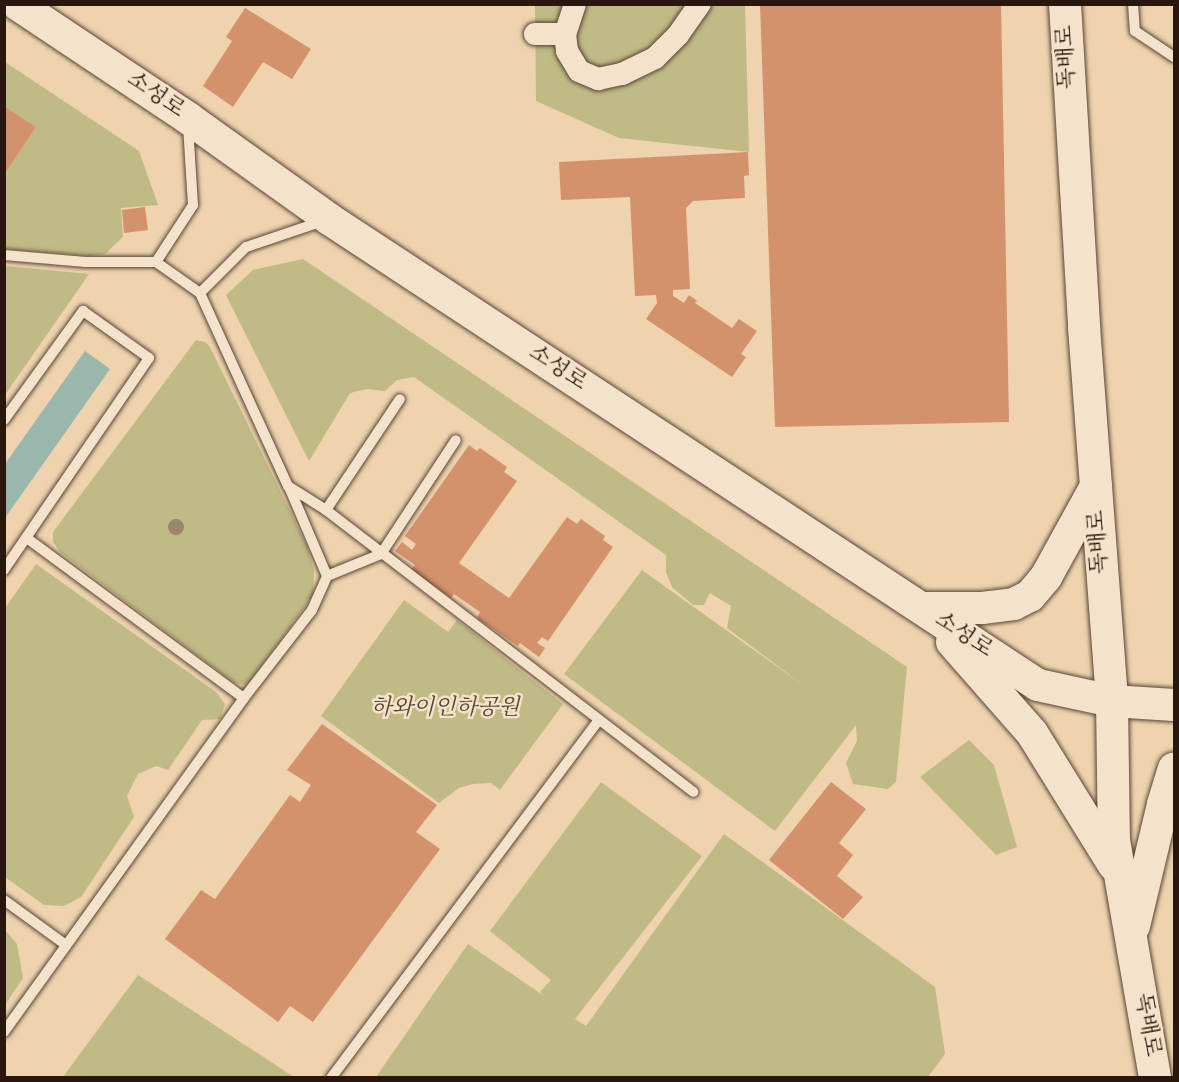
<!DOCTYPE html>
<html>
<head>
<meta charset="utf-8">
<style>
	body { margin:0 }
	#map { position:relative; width:1179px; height:1082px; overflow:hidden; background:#eed3ae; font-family:"Sorts Mill Goudy","Noto Serif KR",serif }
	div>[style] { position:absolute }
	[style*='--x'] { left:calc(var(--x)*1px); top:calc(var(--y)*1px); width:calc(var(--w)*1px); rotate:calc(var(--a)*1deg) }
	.green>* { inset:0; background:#c0ba85 }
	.water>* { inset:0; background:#99b7ad }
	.building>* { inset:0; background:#d3916c }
	.roads { filter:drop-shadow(0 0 2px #5a4535) drop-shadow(0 0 2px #5a4535) }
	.lane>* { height:10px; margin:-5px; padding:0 5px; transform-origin:5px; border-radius:5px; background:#f4e2ca }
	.street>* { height:22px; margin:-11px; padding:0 11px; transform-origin:11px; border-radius:11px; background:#f4e2ca }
	.secondary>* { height:32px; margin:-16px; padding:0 16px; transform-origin:16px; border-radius:16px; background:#f4e2ca }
	.trees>* { width:16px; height:16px; margin:-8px; border-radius:50%; background:#9a8669 }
	span { translate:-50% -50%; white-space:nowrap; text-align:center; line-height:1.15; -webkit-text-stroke:5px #f4e2ca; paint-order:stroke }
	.street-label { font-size:22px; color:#29160d }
	.park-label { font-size:22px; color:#564731; font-style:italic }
	.frame { position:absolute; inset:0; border:6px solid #29160d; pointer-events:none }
</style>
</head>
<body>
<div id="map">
	<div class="green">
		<div style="clip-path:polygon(535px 5px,745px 5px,749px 152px,619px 138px,536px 101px)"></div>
		<div style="clip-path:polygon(5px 62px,139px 151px,158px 205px,121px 208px,123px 237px,105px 254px,88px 256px,5px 249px,4px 175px,36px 127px,5px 107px)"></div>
		<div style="clip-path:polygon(303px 259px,907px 667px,896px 782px,888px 789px,853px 784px,846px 763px,857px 741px,856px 725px,775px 831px,564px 674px,642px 570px,807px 688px,727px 628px,731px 606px,710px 593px,704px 605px,693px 605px,672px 587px,666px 572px,666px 555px,414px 377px,397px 380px,385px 391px,367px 389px,350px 393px,309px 461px,226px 295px,253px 270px)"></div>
		<div style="clip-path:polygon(5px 266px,89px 274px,5px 395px,4px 266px)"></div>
		<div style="clip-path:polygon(196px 340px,205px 342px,210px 347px,307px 546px,314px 571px,313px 594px,307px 604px,249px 683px,244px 685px,233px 682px,60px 552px,53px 542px,53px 532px)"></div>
		<div style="clip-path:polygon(36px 564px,216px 692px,225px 704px,220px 719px,202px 720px,168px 770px,156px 766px,138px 774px,127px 796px,134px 817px,81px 897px,64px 906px,44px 905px,5px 877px,5px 608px)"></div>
		<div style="clip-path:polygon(404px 600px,448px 632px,457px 620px,563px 704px,500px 790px,491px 783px,472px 784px,459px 788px,439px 803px,321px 716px)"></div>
		<div style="clip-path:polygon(969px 740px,994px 765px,1017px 847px,996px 855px,920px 777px)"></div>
		<div style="clip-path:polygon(601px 782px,702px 856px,575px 1019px,586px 1026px,724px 834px,935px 987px,945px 1054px,928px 1077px,376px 1077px,468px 944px,544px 996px,540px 992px,551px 980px,490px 931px)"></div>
		<div style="clip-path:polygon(5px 930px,17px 944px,23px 978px,5px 1005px)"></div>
		<div style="clip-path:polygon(138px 975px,294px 1077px,63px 1077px)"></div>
	</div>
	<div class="water">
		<div style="clip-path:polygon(85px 351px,110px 369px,5px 518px,5px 464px)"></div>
	</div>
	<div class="building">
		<div style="clip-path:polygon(760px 4px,1001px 4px,1009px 422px,775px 427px)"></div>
		<div style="clip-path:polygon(245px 8px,311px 49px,292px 79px,263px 62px,233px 107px,203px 86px,232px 41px,226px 37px)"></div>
		<div style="clip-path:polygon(4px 106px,36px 127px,4px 175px)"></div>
		<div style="clip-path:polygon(748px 152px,749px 175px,744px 176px,745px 198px,693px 201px,686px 208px,690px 289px,673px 290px,673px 296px,684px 303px,689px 295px,697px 301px,695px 303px,732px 328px,739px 319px,757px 331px,741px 354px,746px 357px,732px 377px,646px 319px,657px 303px,656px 295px,635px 296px,630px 197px,561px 200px,559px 162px)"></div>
		<div style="clip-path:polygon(145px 207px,148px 230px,124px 233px,122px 210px)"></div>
		<div style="clip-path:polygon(469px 445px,477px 451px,480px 448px,507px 467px,504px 472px,517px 481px,459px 563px,509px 598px,567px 517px,577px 524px,581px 519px,605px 536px,603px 540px,613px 547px,548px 641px,542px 637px,537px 643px,545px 648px,539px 657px,520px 643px,518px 646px,477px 618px,480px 612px,454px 594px,451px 598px,411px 570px,415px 565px,395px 551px,402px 542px,412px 550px,416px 544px,405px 536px)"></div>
		<div style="clip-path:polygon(322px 724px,437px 805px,416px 832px,440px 849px,313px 1022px,290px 1006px,278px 1022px,165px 939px,201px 890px,215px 899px,290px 795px,300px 802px,311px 785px,287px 770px)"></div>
		<div style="clip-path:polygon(831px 782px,866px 809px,839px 843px,853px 855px,837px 876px,863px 897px,843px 919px,769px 860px)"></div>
	</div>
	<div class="roads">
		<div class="lane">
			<div style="--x:1133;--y:4;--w:27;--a:86"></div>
			<div style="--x:1135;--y:31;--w:47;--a:33.7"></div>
			<div style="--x:323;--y:221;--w:81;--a:161.3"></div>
			<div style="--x:246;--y:247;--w:65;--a:135"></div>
			<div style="--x:200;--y:293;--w:212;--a:65.5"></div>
			<div style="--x:288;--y:486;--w:45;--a:32.3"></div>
			<div style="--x:326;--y:510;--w:463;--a:37.5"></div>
			<div style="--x:4;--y:255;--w:82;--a:4.9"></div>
			<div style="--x:86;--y:262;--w:70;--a:0"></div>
			<div style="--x:156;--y:262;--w:68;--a:-57"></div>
			<div style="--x:193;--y:205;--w:80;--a:-93.6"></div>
			<div style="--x:156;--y:262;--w:54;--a:35.2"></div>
			<div style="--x:4;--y:420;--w:135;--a:-54.1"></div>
			<div style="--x:83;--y:311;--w:81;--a:35.5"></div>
			<div style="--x:149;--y:358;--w:257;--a:124.4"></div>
			<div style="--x:326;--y:510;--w:133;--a:-56.3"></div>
			<div style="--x:28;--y:539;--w:268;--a:36.4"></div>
			<div style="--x:327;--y:576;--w:58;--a:-22.2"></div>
			<div style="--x:381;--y:554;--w:136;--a:-56.7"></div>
			<div style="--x:4;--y:900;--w:77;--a:36"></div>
			<div style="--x:4;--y:1032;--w:411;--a:-54.3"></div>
			<div style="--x:244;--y:698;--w:111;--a:-52.3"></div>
			<div style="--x:312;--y:610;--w:37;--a:-66"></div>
			<div style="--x:327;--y:576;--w:97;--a:-113.1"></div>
			<div style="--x:331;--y:1078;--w:447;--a:-53.2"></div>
		</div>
		<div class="street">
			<div style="--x:575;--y:4;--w:32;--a:108"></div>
			<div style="--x:565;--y:34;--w:17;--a:83"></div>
			<div style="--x:567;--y:51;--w:23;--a:59"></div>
			<div style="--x:579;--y:71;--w:21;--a:23"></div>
			<div style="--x:598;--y:79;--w:25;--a:-12"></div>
			<div style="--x:622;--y:74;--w:37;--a:-26"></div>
			<div style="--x:655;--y:58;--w:33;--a:-45"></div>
			<div style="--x:678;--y:35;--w:38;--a:-55"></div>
			<div style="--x:535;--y:34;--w:30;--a:0"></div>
		</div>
		<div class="secondary">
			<div style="--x:17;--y:4;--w:206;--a:33.7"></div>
			<div style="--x:188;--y:118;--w:173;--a:35.6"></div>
			<div style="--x:329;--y:219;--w:848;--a:33.32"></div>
			<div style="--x:1038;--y:685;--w:76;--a:12.2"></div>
			<div style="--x:1112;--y:701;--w:62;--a:3.7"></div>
			<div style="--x:1065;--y:4;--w:324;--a:86.6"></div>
			<div style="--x:1084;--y:327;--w:375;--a:85.7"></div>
			<div style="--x:1112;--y:701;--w:139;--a:89.2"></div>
			<div style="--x:1114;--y:840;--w:242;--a:80.2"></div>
			<div style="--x:921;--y:608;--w:61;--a:0"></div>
			<div style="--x:982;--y:608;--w:32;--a:-7"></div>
			<div style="--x:1014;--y:604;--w:18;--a:-27"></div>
			<div style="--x:1030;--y:596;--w:25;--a:-50"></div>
			<div style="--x:1046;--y:577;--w:104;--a:-61.2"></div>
			<div style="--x:952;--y:642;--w:121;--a:48.7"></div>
			<div style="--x:1032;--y:733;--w:155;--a:58.2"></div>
			<div style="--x:1134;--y:926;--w:125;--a:-76.6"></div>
			<div style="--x:1163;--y:804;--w:37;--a:-73"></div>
		</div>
	</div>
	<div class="trees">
		<div style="left:176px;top:527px"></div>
	</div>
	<div class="street-label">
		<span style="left:1068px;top:57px;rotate:-93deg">독배로</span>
		<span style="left:155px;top:96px;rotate:34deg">소성로</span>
		<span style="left:557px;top:369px;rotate:33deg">소성로</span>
		<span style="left:1100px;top:542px;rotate:-94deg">독배로</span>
		<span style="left:963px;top:636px;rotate:33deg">소성로</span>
		<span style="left:1146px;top:1025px;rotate:80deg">독배로</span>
	</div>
	<div class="park-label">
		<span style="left:445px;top:710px">하와이인하공원</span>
	</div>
	<div class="frame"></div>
</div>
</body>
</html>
